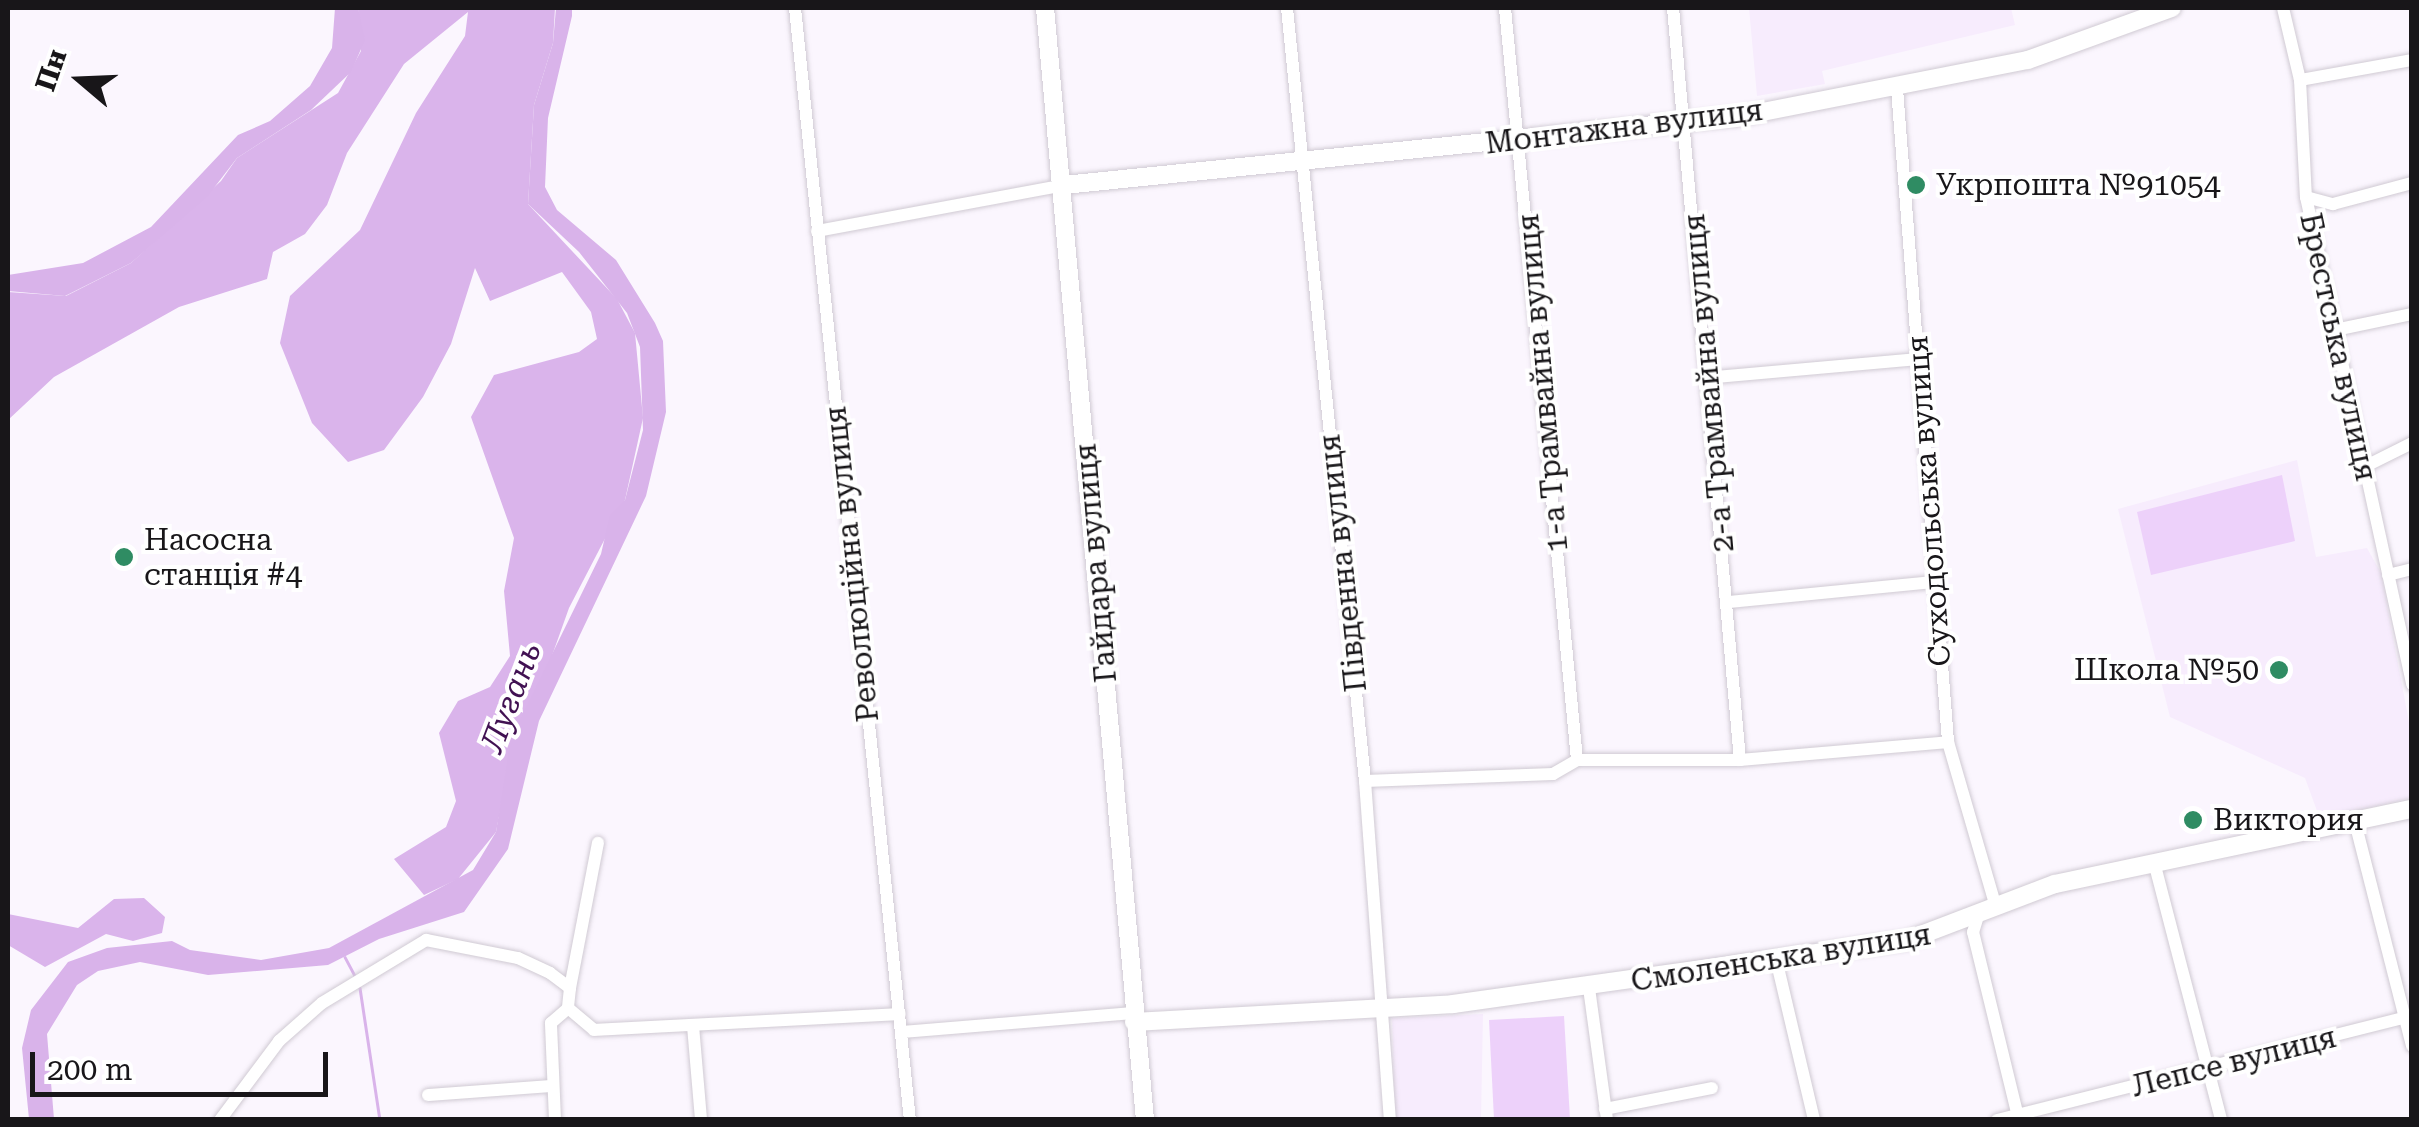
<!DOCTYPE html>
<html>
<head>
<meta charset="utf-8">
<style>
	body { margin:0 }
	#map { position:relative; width:2419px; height:1127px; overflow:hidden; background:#fbf6fe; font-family:"Roboto Serif",serif }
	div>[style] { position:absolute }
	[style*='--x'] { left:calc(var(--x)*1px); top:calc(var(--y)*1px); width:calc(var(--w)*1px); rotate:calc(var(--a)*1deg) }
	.built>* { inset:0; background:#f7ecfd }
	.green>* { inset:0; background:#edd1fa }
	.forest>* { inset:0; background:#dab4eb }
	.water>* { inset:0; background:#d9b3ea }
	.stream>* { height:2.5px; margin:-1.25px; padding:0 1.25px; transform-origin:1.25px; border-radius:1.25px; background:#d9b3ea }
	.roads { filter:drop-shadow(0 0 2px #d0cad3) drop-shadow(0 0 2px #d0cad3) }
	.street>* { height:12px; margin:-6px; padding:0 6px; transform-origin:6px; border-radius:6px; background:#fff }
	.secondary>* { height:18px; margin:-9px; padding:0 9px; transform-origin:9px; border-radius:9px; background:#fff }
	.dots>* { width:28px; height:28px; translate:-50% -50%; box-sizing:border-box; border:5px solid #fff; border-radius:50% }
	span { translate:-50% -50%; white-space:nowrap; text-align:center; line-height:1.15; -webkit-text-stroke:8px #fff; paint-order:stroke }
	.street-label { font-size:30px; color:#181619 }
	.poi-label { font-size:30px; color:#181619 }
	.left { translate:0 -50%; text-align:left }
	.right { translate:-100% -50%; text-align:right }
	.water-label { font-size:32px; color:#411152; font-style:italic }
	.frame { position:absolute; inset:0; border:10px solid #181619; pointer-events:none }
	.north { position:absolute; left:30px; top:30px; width:100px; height:100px; -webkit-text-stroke:8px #fff; paint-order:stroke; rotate:289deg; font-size:28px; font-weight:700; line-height:40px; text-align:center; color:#181619 }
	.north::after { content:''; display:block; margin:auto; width:35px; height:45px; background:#181619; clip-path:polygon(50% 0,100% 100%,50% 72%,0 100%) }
	.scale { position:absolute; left:30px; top:1052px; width:298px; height:45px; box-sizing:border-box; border:5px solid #181619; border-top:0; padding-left:12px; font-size:30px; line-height:35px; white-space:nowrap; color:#181619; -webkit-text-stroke:8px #fff; paint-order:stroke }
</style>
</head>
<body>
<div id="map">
	<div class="built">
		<div style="clip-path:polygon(1749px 8px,2011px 8px,2015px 25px,1822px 71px,1825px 84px,1757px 96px)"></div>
		<div style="clip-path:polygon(2297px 460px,2316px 557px,2367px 548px,2381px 573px,2411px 733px,2411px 798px,2320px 819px,2305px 778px,2170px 717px,2118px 509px)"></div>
		<div style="clip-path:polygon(1483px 1014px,1481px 1119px,1395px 1119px,1392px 1018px)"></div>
	</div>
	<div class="green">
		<div style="clip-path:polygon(2282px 475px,2295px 541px,2151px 575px,2137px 512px)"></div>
		<div style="clip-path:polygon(1564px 1016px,1570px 1119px,1494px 1119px,1489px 1020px)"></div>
	</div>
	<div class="forest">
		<div style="clip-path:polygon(358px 8px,555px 8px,553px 43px,534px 105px,528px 204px,617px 299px,635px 333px,643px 418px,625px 500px,569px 608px,504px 790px,496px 832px,458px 879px,424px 895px,394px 859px,446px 827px,456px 801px,439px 733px,458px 701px,490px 687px,510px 656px,504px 591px,514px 538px,471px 417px,494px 375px,579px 352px,597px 339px,591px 312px,562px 272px,490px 301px,475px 268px,451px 344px,423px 397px,384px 450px,348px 462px,312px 423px,280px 343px,290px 296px,360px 230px,416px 113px,465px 36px,468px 12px,404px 64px,347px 153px,327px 205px,305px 234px,273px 252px,267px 279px,179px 307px,54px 377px,8px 420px,8px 292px,66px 296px,131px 263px,221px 181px,237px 158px,338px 93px,361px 51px)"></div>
		<div style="clip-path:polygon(144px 898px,165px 917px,162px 933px,133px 941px,106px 934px,45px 967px,8px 945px,8px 914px,78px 928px,114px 899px)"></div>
	</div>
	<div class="water">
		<div style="clip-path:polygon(335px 8px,358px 8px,365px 40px,351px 72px,311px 110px,237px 158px,207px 197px,131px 263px,65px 296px,8px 291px,8px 275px,83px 263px,151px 227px,238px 135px,270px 121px,310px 86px,332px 48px)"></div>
		<div style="clip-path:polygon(556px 8px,572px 8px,572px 16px,548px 118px,545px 187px,557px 210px,616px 260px,655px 323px,663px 341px,666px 412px,646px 496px,539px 721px,508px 849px,464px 912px,379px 939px,328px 965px,208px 975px,140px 962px,98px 971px,77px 985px,47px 1034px,54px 1119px,29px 1119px,22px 1048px,31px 1010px,68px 962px,107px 948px,172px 941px,190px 950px,261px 960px,329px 948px,473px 870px,496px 832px,511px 738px,601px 554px,610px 515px,625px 500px,643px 430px,640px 347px,627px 313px,579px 252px,528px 204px,534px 105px,553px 43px)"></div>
	</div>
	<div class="stream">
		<div style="--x:345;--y:957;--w:21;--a:62"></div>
		<div style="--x:360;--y:988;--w:134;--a:81.4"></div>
	</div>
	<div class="roads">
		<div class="street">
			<div style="--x:795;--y:8;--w:1118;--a:84.1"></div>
			<div style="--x:1287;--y:8;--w:777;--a:84.24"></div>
			<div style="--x:1365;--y:781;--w:340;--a:85.8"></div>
			<div style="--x:1505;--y:8;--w:755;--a:84.53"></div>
			<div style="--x:1673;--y:8;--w:755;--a:84.91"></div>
			<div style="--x:2283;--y:8;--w:74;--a:76.7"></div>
			<div style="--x:2300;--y:80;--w:117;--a:87.1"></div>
			<div style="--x:2306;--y:197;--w:499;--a:77.7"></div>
			<div style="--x:2300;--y:80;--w:114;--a:-10.1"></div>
			<div style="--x:1897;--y:89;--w:655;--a:85.53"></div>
			<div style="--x:1948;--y:742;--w:172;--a:73.8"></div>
			<div style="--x:2306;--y:197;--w:28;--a:15"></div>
			<div style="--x:2333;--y:204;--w:82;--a:-14.9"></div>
			<div style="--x:817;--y:231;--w:251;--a:-10.5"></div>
			<div style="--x:2335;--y:330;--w:79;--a:-11.7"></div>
			<div style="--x:1705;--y:378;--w:214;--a:-5.1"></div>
			<div style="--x:2364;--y:467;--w:54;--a:-26.6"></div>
			<div style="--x:2388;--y:575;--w:25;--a:-14"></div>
			<div style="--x:1730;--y:602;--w:206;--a:-5.6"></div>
			<div style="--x:1365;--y:781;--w:188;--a:-2.1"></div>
			<div style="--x:1553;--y:774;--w:28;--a:-30"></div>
			<div style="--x:1577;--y:760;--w:163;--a:0"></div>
			<div style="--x:1740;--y:760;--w:209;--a:-4.9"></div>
			<div style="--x:2355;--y:822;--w:231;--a:75.7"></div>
			<div style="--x:2154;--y:862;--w:267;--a:75.4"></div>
			<div style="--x:1978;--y:916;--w:17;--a:107"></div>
			<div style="--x:1973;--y:932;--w:190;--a:76.3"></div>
			<div style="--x:1776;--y:959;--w:165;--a:76.7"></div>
			<div style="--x:570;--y:988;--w:148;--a:-79.1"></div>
			<div style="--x:1589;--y:988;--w:133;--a:82.2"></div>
			<div style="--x:693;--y:1026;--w:94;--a:85.1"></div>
			<div style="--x:902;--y:1032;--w:232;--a:-4.7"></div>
			<div style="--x:428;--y:1095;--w:124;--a:-4.2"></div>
			<div style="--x:1605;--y:1109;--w:109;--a:-11.1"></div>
			<div style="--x:220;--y:1120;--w:99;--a:-53.2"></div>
			<div style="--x:279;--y:1041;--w:57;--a:-41.5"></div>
			<div style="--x:322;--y:1003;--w:122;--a:-31.2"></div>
			<div style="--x:426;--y:940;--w:94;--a:11.1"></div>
			<div style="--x:518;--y:958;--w:35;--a:25"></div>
			<div style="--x:550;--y:973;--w:25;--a:37"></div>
			<div style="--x:570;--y:988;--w:20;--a:96"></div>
			<div style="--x:568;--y:1008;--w:34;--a:40"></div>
			<div style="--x:594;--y:1030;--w:306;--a:-3"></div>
			<div style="--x:555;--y:1120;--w:97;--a:-92.4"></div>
			<div style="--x:551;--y:1023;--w:23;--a:-41"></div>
			<div style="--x:1997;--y:1120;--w:428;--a:-14.1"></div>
		</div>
		<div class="secondary">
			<div style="--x:1045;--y:8;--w:1116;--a:84.86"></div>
			<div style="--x:1064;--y:185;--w:682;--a:-5.81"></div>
			<div style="--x:1742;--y:116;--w:291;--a:-11.1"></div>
			<div style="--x:2028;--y:60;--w:153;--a:-19.9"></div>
			<div style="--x:1134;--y:1022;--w:320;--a:-3.2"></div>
			<div style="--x:1453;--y:1004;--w:459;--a:-8"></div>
			<div style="--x:1908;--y:940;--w:157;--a:-20.9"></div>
			<div style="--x:2055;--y:884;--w:365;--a:-11.9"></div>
		</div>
	</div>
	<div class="dots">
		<div style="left:1916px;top:185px;background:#2f8c63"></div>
		<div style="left:124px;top:557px;background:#2f8c63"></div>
		<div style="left:2279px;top:670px;background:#2f8c63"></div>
		<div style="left:2193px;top:820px;background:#2f8c63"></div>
	</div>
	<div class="street-label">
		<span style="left:1624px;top:127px;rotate:-7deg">Монтажна вулиця</span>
		<span style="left:2338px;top:347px;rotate:78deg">Брестська вулиця</span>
		<span style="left:1543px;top:383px;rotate:-95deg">1-а Трамвайна вулиця</span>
		<span style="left:1709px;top:383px;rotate:-95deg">2-а Трамвайна вулиця</span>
		<span style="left:1929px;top:501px;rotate:-94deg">Суходольська вулиця</span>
		<span style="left:1096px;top:563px;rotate:-95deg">Гайдара вулиця</span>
		<span style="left:1343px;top:563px;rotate:-96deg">Південна вулиця</span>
		<span style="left:852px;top:564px;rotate:-96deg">Революційна вулиця</span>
		<span style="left:1781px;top:958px;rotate:-9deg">Смоленська вулиця</span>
		<span style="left:2234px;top:1062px;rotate:-14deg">Лепсе вулиця</span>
	</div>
	<div class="poi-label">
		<span class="left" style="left:1936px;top:185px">Укрпошта №91054</span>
		<span class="left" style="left:144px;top:557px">Насосна<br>станція #4</span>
		<span class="right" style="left:2259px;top:670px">Школа №50</span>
		<span class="left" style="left:2213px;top:820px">Виктория</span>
	</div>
	<div class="water-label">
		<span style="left:511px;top:697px;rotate:-69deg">Лугань</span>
	</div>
	<div class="frame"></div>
	<div class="north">Пн</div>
	<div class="scale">200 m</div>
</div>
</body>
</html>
